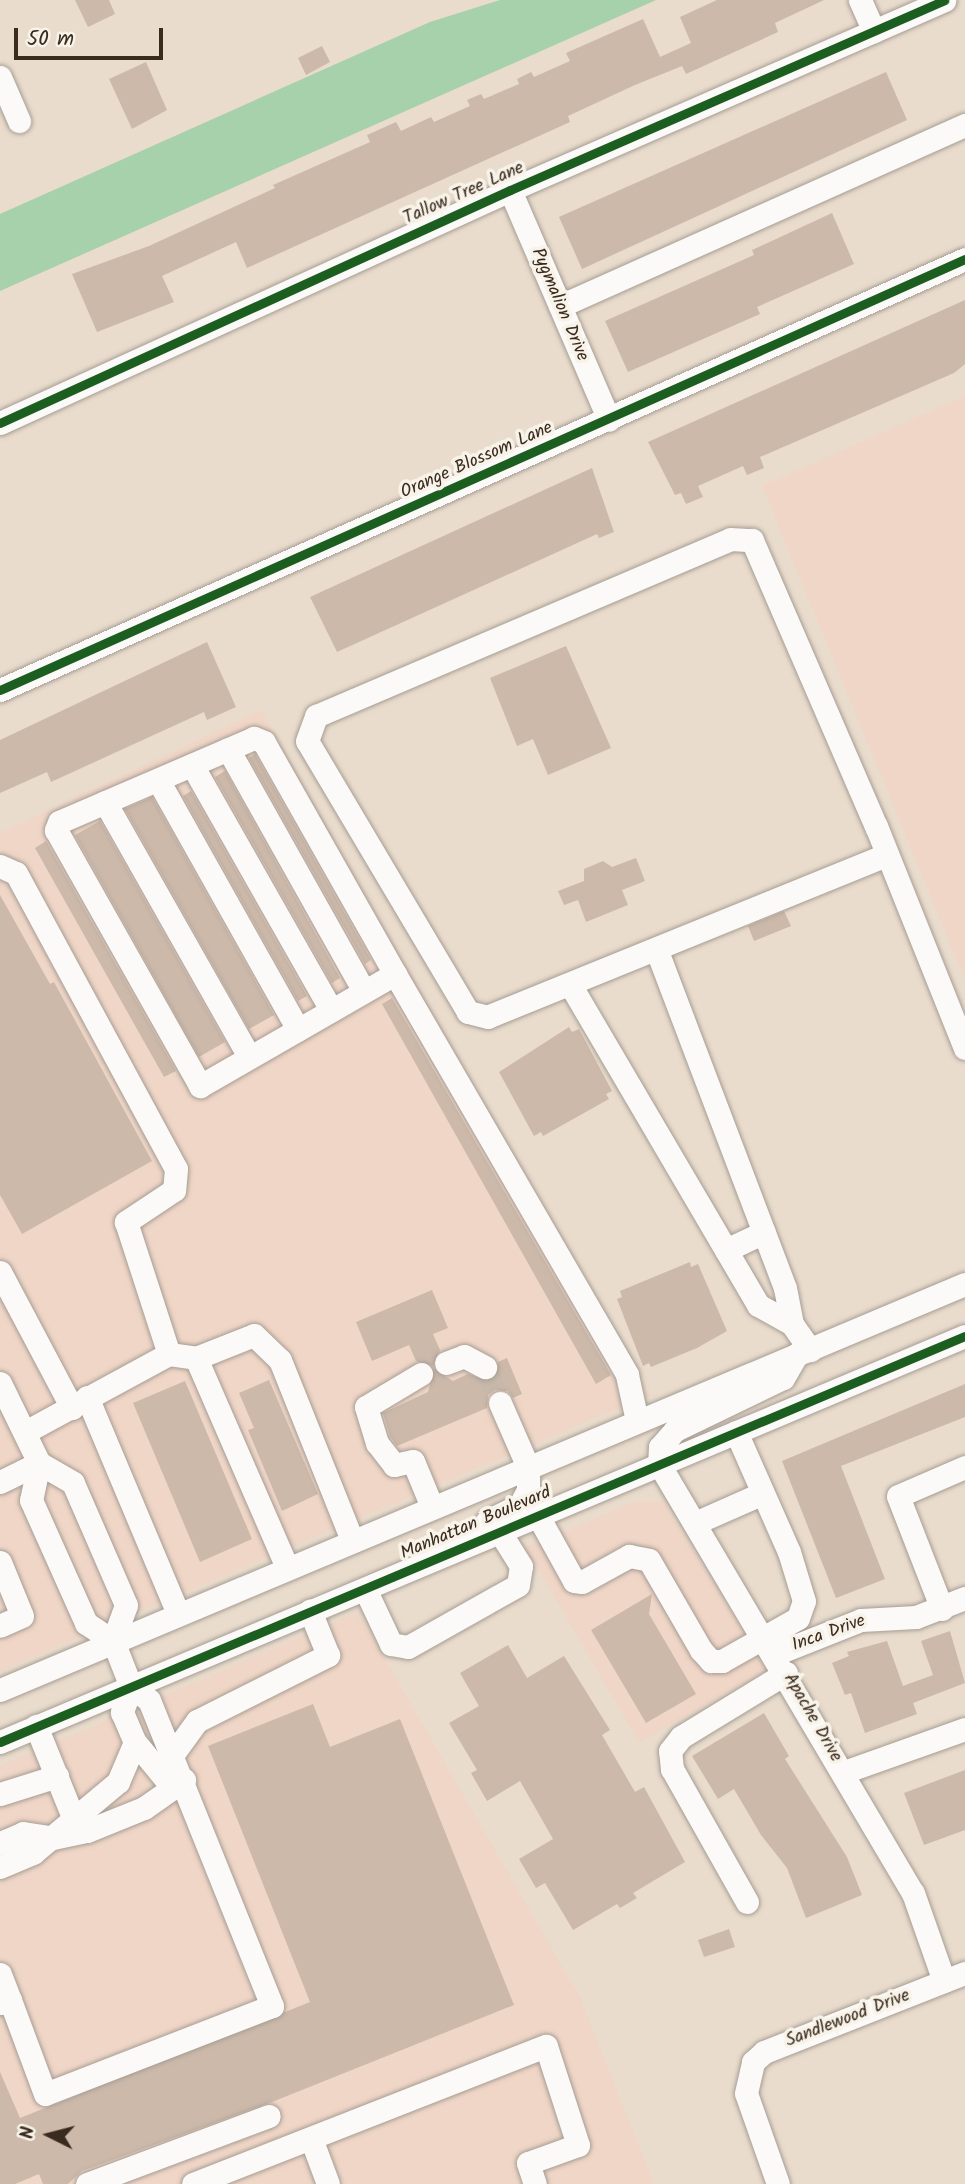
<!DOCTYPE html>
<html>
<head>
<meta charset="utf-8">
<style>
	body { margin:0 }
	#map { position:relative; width:965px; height:2184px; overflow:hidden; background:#e9dccd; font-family:Kalam,sans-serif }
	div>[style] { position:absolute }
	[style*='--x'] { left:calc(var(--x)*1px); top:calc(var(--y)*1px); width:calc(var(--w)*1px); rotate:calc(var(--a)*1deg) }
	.built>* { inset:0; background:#f0d6c7 }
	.green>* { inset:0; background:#a7d1aa }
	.building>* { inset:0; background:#ccb9aa }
	.minor-tunnel>* { height:23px; margin-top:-11.5px; transform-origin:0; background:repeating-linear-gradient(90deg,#c6b8aa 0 23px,transparent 0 34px) }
	.roads { filter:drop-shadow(0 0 2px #a69d93) drop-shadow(0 0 2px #a69d93) }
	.minor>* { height:23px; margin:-11.5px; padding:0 11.5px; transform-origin:11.5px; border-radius:11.5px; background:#fcfaf8 }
	.cycleway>* { height:9px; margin:-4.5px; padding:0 4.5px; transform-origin:4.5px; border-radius:4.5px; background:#1b5e20 }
	span { translate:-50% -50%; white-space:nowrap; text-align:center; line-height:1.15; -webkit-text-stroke:7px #f7f3e8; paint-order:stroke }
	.street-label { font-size:18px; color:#3b2a1e }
	.north { position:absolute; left:14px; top:2100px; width:70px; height:70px; -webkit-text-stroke:5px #f7f3e8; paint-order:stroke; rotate:276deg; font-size:19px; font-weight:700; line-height:28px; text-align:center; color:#3b2a1e }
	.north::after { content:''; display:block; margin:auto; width:24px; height:32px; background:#3b2a1e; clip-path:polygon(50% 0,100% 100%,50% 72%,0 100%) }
	.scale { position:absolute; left:14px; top:28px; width:149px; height:32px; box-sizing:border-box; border:4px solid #3b2a1e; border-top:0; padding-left:9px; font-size:21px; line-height:24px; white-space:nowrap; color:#3b2a1e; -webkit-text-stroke:5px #f7f3e8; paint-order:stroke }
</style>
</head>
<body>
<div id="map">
	<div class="built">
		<div style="clip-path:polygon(965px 396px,965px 980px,762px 486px)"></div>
		<div style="clip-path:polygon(261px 710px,650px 1395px,0 1671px,0 833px)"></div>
		<div style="clip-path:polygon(663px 1501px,766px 1670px,639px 1743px,526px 1548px,633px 1502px)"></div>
		<div style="clip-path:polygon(358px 1612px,581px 1999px,654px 2184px,0 2184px,0 1766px)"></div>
	</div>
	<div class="green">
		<div style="clip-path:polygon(500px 0,656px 0,0 291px,0 214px,430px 22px)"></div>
	</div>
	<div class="building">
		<div style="clip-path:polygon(75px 0,109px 0,115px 14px,88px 27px)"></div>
		<div style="clip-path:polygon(717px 0,824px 0,775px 23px,778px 32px,686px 74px,682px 66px,635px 85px,568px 116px,570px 122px,247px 268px,236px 242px,162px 276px,174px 302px,97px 332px,72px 274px,149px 246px,275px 188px,273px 185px,370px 142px,367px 135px,396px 122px,401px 131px,431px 117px,434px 122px,470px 106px,467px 100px,481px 94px,484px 99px,519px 84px,517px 79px,531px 72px,534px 77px,570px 61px,566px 53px,643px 19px,660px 57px,691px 43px,680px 17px)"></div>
		<div style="clip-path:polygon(322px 46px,330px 62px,306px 75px,298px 58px)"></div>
		<div style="clip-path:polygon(146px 62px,167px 110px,132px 129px,109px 79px)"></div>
		<div style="clip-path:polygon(886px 72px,907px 120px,582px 269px,559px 217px)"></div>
		<div style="clip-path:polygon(832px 213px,854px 264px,757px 307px,760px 314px,628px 372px,605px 321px,754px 255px,752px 250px)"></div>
		<div style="clip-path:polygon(965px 300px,965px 364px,954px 373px,760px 457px,764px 468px,747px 475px,743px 466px,698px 486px,703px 497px,686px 504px,681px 493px,675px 495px,648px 442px)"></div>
		<div style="clip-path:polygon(592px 468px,614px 532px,599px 538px,597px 534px,337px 652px,310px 597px)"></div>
		<div style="clip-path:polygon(207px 642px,236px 707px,207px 720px,204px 712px,51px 782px,47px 772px,0 793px,0 740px)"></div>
		<div style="clip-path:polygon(566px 646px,611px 748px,548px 775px,533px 739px,517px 746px,490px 678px)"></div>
		<div style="clip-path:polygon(255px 754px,371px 960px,365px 964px,249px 758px)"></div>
		<div style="clip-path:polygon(225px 771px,340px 978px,332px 983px,215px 777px)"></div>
		<div style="clip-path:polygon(191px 791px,307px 996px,298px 1001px,183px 796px)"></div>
		<div style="clip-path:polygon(152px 797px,274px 1015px,249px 1029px,125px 809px)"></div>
		<div style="clip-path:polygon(100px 821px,225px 1042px,199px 1057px,75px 835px)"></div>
		<div style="clip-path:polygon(46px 841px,176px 1071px,164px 1077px,35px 848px)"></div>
		<div style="clip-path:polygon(636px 858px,645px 881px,622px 890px,628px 905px,586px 922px,578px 900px,564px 905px,558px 891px,584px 881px,584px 869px,603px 861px,612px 867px)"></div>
		<div style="clip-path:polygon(0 895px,50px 984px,54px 982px,152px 1161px,22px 1234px,0 1195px)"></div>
		<div style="clip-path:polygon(784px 911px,791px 926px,754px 941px,748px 926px)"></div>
		<div style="clip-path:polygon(392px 998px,611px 1375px,596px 1384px,382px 1004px)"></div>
		<div style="clip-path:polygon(569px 1027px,572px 1032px,579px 1029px,612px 1091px,606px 1094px,609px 1099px,543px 1136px,541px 1132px,534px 1136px,499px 1072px)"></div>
		<div style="clip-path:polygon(690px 1262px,691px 1267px,698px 1264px,727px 1331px,697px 1348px,651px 1367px,649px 1363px,643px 1366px,617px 1299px,622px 1297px,620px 1291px)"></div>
		<div style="clip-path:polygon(432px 1290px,448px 1328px,433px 1334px,440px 1350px,433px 1366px,416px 1361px,409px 1345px,372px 1361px,356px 1322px)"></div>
		<div style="clip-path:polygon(507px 1358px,522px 1394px,513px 1398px,508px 1391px,495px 1390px,488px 1395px,487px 1408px,397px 1446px,390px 1436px,383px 1413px,428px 1392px,434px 1369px,453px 1381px,468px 1374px,486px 1381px,497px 1374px,498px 1362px)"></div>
		<div style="clip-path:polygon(269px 1380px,318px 1494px,282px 1511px,248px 1430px,254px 1428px,239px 1393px)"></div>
		<div style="clip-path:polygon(185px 1381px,252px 1539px,200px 1562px,133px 1403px)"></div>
		<div style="clip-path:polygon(965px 1384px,965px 1417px,841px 1466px,885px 1579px,836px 1598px,782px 1461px)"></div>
		<div style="clip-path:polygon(652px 1594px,649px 1614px,696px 1694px,646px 1723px,591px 1630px)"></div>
		<div style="clip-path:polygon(950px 1631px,965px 1683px,913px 1703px,917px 1714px,865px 1733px,851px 1693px,845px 1695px,832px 1663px,849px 1656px,847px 1652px,887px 1641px,903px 1686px,933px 1675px,921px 1641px)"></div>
		<div style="clip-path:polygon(508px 1645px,527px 1678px,564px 1656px,610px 1730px,602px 1735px,635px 1792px,644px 1787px,685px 1862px,633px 1893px,637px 1898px,620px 1908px,617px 1904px,573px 1930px,545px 1883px,536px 1888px,519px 1859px,553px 1839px,520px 1781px,487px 1801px,471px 1773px,477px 1770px,449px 1723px,479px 1706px,460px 1673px)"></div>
		<div style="clip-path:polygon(313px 1704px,330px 1747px,400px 1719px,514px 2005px,272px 2102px,82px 2171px,68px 2184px,43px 2184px,39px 2174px,15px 2184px,0 2184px,0 2072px,20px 2118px,310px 2002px,208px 1746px)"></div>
		<div style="clip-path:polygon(764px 1713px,789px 1756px,785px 1759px,847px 1857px,862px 1895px,806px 1918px,787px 1868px,761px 1835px,734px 1789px,718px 1799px,692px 1756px)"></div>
		<div style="clip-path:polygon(965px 1770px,965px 1830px,924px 1845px,904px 1793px)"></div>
		<div style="clip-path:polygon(729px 1929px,735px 1947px,704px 1957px,698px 1940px)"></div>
	</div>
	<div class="minor-tunnel">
		<div style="--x:485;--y:1367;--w:39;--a:67"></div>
	</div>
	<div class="roads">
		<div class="minor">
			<div style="--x:860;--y:0;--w:34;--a:66"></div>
			<div style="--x:0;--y:77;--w:48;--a:66.6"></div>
			<div style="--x:510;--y:190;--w:250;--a:66.7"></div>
			<div style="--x:560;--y:306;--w:444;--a:-24.1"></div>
			<div style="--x:0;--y:423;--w:561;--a:-24.55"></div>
			<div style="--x:510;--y:190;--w:474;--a:-23.6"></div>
			<div style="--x:0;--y:690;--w:1057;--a:-24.07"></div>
			<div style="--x:228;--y:749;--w:278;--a:60.7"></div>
			<div style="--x:192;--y:765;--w:282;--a:60.4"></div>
			<div style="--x:158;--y:780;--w:286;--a:60.7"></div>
			<div style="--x:105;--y:802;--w:293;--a:60.5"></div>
			<div style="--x:886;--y:855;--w:430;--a:157.9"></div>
			<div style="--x:488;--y:1017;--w:21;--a:-166"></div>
			<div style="--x:468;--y:1012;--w:315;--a:-120.7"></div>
			<div style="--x:307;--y:741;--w:27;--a:-70"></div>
			<div style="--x:316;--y:716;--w:450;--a:-23.1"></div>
			<div style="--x:730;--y:539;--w:22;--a:3"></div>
			<div style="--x:752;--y:540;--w:312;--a:66.6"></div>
			<div style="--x:876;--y:826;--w:239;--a:68.2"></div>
			<div style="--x:0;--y:866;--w:17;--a:24"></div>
			<div style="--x:16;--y:873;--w:336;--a:61.6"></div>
			<div style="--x:176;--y:1169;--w:21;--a:95"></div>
			<div style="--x:174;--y:1190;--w:58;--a:146.3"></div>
			<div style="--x:126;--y:1222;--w:139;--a:72"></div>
			<div style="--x:657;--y:951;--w:360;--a:69.2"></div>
			<div style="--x:785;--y:1288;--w:37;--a:79"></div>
			<div style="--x:792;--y:1324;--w:32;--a:55"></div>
			<div style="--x:395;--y:974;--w:266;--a:-119.5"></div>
			<div style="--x:264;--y:742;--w:11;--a:-158"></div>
			<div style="--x:254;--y:738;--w:212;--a:156.7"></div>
			<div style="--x:59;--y:822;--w:9;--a:111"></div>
			<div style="--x:56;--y:830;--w:294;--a:60.6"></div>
			<div style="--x:200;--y:1086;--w:225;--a:-29.9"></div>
			<div style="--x:395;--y:974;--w:463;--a:59.9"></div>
			<div style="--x:627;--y:1375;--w:47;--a:77.7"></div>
			<div style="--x:571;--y:986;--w:370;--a:59.6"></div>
			<div style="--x:758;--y:1305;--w:39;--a:29"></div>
			<div style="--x:726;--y:1250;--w:42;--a:-25.3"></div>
			<div style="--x:0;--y:1272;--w:154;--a:62.1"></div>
			<div style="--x:797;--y:1354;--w:28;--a:120"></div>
			<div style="--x:783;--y:1378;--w:120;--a:154.3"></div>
			<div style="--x:675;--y:1430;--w:23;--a:131"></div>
			<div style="--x:660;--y:1447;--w:17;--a:93"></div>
			<div style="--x:659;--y:1464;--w:499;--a:59.4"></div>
			<div style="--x:913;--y:1893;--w:93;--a:70.6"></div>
			<div style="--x:196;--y:1358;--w:62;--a:-21.6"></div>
			<div style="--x:254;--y:1335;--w:36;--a:44"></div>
			<div style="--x:280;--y:1360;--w:194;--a:68.2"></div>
			<div style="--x:446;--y:1363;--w:19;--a:-21"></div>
			<div style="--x:464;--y:1356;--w:24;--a:28"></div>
			<div style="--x:421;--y:1374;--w:64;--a:149"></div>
			<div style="--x:366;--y:1407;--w:38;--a:73"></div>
			<div style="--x:377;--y:1443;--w:28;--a:52"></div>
			<div style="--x:394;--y:1465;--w:19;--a:-12"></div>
			<div style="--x:413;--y:1461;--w:50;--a:67.6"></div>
			<div style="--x:0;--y:1383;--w:89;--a:64"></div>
			<div style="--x:39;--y:1463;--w:38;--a:102"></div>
			<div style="--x:31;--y:1500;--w:135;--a:65.9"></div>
			<div style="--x:86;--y:1623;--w:32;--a:34"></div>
			<div style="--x:113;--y:1641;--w:49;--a:68.6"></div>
			<div style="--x:131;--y:1687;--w:22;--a:36"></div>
			<div style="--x:149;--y:1700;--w:330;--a:68.1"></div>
			<div style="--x:272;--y:2006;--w:243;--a:158.8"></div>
			<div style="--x:45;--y:2094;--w:100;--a:-110.4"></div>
			<div style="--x:10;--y:2000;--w:10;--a:163"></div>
			<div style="--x:87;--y:1397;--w:234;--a:67.2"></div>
			<div style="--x:27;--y:1431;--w:162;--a:-28.5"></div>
			<div style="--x:169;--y:1354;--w:27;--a:8"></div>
			<div style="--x:196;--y:1358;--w:228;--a:66.5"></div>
			<div style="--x:39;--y:1463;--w:39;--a:30"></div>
			<div style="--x:73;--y:1483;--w:133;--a:66.5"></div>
			<div style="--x:126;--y:1605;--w:38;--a:110"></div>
			<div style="--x:0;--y:1482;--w:43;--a:-26"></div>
			<div style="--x:538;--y:1516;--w:74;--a:61"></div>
			<div style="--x:574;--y:1581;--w:8;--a:7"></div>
			<div style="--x:582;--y:1582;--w:54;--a:-29"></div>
			<div style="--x:629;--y:1556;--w:20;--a:11"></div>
			<div style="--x:649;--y:1560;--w:104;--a:60"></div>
			<div style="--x:701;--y:1650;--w:15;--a:48"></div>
			<div style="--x:711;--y:1661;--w:11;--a:0"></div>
			<div style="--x:722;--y:1661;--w:87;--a:-29.5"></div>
			<div style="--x:798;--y:1618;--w:18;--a:-71"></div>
			<div style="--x:804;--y:1601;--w:51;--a:-107"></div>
			<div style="--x:789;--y:1552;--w:131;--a:-113.8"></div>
			<div style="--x:487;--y:1521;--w:37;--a:-26"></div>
			<div style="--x:520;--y:1505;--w:17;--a:-62"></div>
			<div style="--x:528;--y:1490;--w:23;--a:-90"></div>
			<div style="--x:528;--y:1467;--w:70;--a:-113.6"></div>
			<div style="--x:695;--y:1523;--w:74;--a:-23.8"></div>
			<div style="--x:0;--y:1562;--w:58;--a:67.8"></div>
			<div style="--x:22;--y:1616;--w:24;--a:156"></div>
			<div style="--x:365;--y:1589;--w:61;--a:64.7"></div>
			<div style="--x:391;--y:1644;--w:17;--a:10"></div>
			<div style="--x:408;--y:1647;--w:126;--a:-29.4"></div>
			<div style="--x:518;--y:1585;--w:19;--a:-81"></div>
			<div style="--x:521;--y:1566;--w:40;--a:-122"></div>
			<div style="--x:942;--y:1609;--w:121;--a:-111.3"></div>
			<div style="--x:898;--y:1496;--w:73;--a:-23.4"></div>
			<div style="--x:775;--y:1654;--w:92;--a:-21.6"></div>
			<div style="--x:861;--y:1620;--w:55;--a:-3.1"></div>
			<div style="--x:916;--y:1617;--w:53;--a:-21.2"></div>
			<div style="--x:131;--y:1687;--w:27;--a:110"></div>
			<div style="--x:122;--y:1712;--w:33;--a:67"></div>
			<div style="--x:135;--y:1742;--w:58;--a:50.6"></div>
			<div style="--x:0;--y:1690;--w:1047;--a:-22.82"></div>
			<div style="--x:36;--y:1726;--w:104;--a:67.9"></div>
			<div style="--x:0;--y:1742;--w:1047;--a:-22.82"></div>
			<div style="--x:173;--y:1754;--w:41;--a:-54"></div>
			<div style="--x:197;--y:1721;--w:147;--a:-26.7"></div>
			<div style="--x:328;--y:1655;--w:48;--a:-112.2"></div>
			<div style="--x:844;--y:1772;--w:128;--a:-19.6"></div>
			<div style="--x:0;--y:1794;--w:60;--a:-17.5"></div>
			<div style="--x:0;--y:1843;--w:25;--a:-23"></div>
			<div style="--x:23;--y:1833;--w:30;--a:9"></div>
			<div style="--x:53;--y:1838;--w:35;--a:-12"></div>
			<div style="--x:87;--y:1831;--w:61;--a:-22"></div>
			<div style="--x:144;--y:1808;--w:49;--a:-35"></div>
			<div style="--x:0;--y:1867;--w:36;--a:-23"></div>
			<div style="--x:33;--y:1853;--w:111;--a:-39.9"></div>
			<div style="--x:118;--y:1782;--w:43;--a:-67"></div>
			<div style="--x:747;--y:1902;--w:153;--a:-119.4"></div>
			<div style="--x:672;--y:1769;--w:18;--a:-96"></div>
			<div style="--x:670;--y:1751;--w:18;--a:-52"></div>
			<div style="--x:681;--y:1737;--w:123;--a:-31.4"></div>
			<div style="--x:0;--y:1974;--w:28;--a:69"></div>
			<div style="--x:312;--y:2141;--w:46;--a:69.6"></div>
			<div style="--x:87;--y:2184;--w:194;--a:-20.5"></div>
			<div style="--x:193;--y:2184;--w:379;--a:-21.4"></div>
			<div style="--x:546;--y:2046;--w:104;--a:72.1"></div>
			<div style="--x:578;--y:2145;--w:53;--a:160.2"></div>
			<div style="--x:528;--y:2163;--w:22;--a:72"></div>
			<div style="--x:778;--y:2184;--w:96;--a:-109.4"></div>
			<div style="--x:746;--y:2093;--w:32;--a:-77"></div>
			<div style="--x:753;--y:2062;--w:15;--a:-42"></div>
			<div style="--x:764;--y:2052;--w:216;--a:-21.5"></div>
		</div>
	</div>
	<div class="cycleway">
		<div style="--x:0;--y:423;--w:561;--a:-24.55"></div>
		<div style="--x:510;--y:190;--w:474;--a:-23.6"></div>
		<div style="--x:0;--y:690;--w:1057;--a:-24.07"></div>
		<div style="--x:0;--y:1742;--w:1047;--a:-22.82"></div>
	</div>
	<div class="street-label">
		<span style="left:464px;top:194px;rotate:-24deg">Tallow Tree Lane</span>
		<span style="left:559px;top:305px;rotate:67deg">Pygmalion Drive</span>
		<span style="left:477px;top:461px;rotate:-24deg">Orange Blossom Lane</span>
		<span style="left:476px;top:1524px;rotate:-23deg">Manhattan Boulevard</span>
		<span style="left:829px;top:1634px;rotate:-20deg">Inca Drive</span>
		<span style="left:812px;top:1718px;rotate:60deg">Apache Drive</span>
		<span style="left:848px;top:2019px;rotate:-21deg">Sandlewood Drive</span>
	</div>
	<div class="north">N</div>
	<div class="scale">50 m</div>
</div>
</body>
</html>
